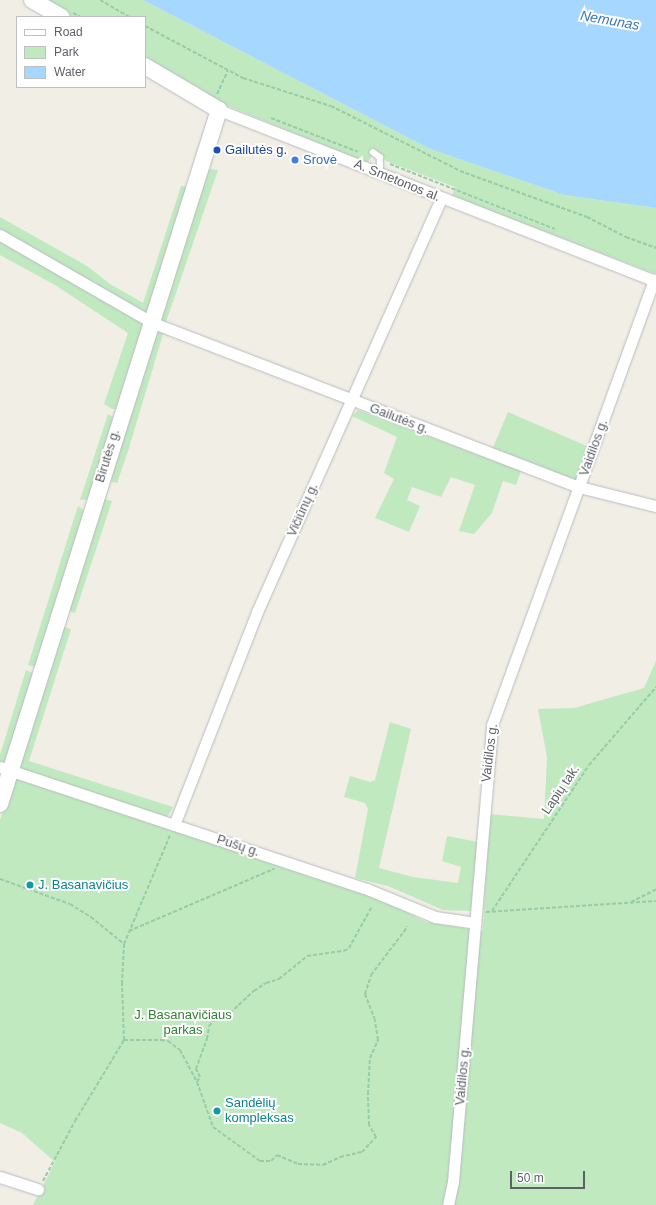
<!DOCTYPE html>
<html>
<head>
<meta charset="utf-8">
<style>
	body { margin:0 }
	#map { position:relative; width:656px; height:1205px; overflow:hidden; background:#f0eee5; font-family:Helvetica,sans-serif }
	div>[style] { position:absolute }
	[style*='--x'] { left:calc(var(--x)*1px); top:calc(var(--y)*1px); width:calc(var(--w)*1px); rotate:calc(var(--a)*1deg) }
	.green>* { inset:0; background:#c0e9c0 }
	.water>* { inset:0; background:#a6d8ff }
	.path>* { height:2px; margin-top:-1px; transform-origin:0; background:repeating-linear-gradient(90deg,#98cba8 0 4px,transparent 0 6px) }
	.roads { filter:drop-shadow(0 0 1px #b8bbc0) drop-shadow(0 0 1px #b8bbc0) }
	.lane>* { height:5.5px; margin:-2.75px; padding:0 2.75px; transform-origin:2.75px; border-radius:2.75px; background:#fff }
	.street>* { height:11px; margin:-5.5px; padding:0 5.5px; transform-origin:5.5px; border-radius:5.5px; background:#fff }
	.secondary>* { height:16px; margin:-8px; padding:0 8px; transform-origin:8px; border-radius:8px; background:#fff }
	.dots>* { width:11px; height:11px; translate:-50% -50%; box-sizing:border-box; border:2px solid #fff; border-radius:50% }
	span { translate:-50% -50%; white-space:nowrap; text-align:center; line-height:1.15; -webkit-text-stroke:4px #fff; paint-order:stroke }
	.transit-label { font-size:13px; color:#164399 }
	.left { translate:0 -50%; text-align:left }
	.shop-label { font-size:13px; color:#366cbe }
	.street-label { font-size:13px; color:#5d6167 }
	.culture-label { font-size:13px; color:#0d838f }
	.park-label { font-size:13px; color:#2f8333 }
	.water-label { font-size:14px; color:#3b78b9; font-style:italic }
	.legend { position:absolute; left:16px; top:16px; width:130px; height:72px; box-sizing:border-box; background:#fff; border:1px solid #bec0c2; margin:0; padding:5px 7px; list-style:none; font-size:12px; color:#5d6167 }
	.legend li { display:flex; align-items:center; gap:8px; height:20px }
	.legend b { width:20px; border:1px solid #bec0c2 }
	.scale { position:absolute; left:510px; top:1171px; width:75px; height:18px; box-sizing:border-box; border:2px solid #5d6167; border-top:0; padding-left:5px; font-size:12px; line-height:14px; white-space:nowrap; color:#5d6167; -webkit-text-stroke:3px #fff; paint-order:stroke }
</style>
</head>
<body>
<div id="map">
	<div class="green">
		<div style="clip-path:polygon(42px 0,143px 0,430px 149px,564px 195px,656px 208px,656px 274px,452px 196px,455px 187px,386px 161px,376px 151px,367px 163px,218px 102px,145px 60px,145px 17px,71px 17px)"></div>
		<div style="clip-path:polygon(211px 169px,218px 170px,165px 325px,159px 322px,206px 171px)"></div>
		<div style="clip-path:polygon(181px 186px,189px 187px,149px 312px,146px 313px,0 230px,0 217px,87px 266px,110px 284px,143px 303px)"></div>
		<div style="clip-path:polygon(0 241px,144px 323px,119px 409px,112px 409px,104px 404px,128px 333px,55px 285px,0 255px)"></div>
		<div style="clip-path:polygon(155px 330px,164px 331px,128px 451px,117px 483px,106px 480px)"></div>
		<div style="clip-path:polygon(358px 410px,521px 471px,516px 485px,503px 481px,492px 513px,474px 534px,459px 531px,475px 485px,451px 477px,441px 497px,412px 487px,407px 500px,420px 506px,409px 532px,375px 518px,394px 479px,384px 473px,397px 437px,352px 416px)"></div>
		<div style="clip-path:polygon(508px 412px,589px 447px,576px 482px,492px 450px)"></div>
		<div style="clip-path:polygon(108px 414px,116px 419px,91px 499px,80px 500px)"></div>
		<div style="clip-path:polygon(100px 498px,112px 501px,75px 613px,65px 610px)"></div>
		<div style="clip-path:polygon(78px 506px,86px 512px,35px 667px,28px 665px)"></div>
		<div style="clip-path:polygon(60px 626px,71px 629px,29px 761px,173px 807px,168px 816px,164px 817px,19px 768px)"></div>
		<div style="clip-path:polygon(656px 661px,656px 1205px,33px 1205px,55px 1162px,22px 1133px,0 1123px,0 820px,10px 788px,16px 779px,367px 892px,426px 922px,483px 931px,489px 814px,544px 819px,547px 757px,538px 709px,574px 708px,644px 688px)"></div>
		<div style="clip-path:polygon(26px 670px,35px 674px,7px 762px,0 762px,0 755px)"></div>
		<div style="clip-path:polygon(390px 722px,411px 729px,379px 868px,413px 877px,458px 883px,461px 867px,442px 861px,447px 836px,478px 842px,471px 911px,443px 910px,388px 886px,355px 878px,368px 809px,365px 803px,344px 797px,350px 776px,370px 782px,375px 780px)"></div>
	</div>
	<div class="water">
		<div style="clip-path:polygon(143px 0,656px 0,656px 208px,564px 195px,430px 149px)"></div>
	</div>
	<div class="path">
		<div style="--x:100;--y:0;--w:34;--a:30"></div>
		<div style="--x:73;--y:13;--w:9;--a:27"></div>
		<div style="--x:145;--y:26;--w:111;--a:28"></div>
		<div style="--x:243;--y:78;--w:92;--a:17.7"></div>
		<div style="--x:331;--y:106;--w:144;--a:26.7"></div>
		<div style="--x:460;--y:171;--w:135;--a:19.9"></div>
		<div style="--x:587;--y:217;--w:44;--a:27.1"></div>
		<div style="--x:626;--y:237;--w:32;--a:20"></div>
		<div style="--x:217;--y:94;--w:26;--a:-65"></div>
		<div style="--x:271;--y:118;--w:93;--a:21.3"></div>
		<div style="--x:390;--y:164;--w:177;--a:21.5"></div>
		<div style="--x:0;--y:879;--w:74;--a:19.7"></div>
		<div style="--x:70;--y:904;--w:25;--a:32"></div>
		<div style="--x:91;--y:917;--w:43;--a:39.3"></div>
		<div style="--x:631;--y:902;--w:28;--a:-27"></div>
		<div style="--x:492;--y:911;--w:175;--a:-56.4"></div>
		<div style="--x:589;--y:765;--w:103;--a:-49.3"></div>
		<div style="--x:486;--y:912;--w:170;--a:-3.7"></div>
		<div style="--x:129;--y:931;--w:158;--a:-23.2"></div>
		<div style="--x:124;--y:1040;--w:37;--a:0"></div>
		<div style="--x:161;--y:1040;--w:7;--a:8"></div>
		<div style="--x:168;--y:1041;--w:15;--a:37"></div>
		<div style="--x:180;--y:1050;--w:36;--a:62"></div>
		<div style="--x:197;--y:1082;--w:48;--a:70.4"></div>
		<div style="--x:213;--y:1127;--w:58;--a:35.9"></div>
		<div style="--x:260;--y:1161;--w:11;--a:0"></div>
		<div style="--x:271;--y:1161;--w:8;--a:-45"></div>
		<div style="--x:277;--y:1155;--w:23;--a:23"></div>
		<div style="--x:298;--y:1164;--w:25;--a:2"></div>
		<div style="--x:323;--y:1165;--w:19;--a:-25"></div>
		<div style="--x:340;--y:1157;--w:23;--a:-13"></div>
		<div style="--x:362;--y:1152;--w:21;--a:-47"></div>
		<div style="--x:376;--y:1137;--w:14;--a:-120"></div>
		<div style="--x:369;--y:1125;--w:31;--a:-92"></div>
		<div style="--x:368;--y:1094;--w:36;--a:-87"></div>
		<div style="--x:370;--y:1058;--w:20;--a:-66"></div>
		<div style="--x:378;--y:1040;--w:20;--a:-99"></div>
		<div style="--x:375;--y:1020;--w:28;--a:-111"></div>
		<div style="--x:365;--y:994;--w:20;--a:-72"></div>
		<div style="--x:371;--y:975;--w:61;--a:-52.9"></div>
		<div style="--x:197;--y:1082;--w:6;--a:-59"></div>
		<div style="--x:200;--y:1077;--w:9;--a:-117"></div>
		<div style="--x:196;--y:1069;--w:32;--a:-70"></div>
		<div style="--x:207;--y:1039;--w:13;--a:-81"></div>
		<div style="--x:209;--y:1026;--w:11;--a:-49"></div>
		<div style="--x:216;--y:1018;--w:15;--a:-20"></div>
		<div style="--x:230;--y:1013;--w:33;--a:-43"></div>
		<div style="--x:254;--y:991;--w:14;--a:-34"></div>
		<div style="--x:266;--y:983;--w:14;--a:-17"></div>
		<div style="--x:279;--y:979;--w:36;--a:-39"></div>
		<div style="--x:307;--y:956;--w:37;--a:-8"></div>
		<div style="--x:344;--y:951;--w:6;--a:-31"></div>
		<div style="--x:349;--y:948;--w:46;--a:-61.2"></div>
		<div style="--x:43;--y:1181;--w:68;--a:-61.9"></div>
		<div style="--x:75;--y:1121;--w:95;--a:-58.8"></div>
		<div style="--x:124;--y:1040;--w:56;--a:-92"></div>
		<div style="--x:122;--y:984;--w:40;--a:-87.1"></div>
		<div style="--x:124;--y:944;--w:118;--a:-67.1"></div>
	</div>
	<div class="roads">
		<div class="lane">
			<div style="--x:373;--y:152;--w:9;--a:36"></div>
			<div style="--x:380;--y:157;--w:17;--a:87"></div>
		</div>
		<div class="street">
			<div style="--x:219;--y:110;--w:469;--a:21.4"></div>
			<div style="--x:0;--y:235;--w:174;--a:29.9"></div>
			<div style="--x:151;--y:322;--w:459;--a:21.1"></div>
			<div style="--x:579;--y:487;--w:79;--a:13.9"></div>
			<div style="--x:0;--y:767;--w:387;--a:18.4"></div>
			<div style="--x:367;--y:889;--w:74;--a:22.4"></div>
			<div style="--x:435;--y:917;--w:41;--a:8.3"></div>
			<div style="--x:174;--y:825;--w:229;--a:-68.7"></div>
			<div style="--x:257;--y:612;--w:452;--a:-66"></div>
			<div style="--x:0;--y:1177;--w:40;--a:18"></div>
			<div style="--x:448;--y:1205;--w:24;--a:-78"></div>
			<div style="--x:453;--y:1182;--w:459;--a:-85.1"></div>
			<div style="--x:492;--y:725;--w:474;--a:-70"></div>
		</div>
		<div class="secondary">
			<div style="--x:32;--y:0;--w:34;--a:30"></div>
			<div style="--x:0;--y:804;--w:728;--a:-72.49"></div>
			<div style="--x:219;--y:110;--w:86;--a:-149.3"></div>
		</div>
	</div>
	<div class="dots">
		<div style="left:217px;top:150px;background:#1a4fb4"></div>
		<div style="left:295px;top:160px;background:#3f7fe0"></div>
		<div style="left:30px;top:885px;background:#0f9aa8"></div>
		<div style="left:217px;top:1111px;background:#0f9aa8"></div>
	</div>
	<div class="transit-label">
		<span class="left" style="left:225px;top:150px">Gailutės g.</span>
	</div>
	<div class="shop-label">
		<span class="left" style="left:303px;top:160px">Srovė</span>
	</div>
	<div class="street-label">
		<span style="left:397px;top:181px;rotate:22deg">A. Smetonos al.</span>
		<span style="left:399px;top:419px;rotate:21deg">Gailutės g.</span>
		<span style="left:594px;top:448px;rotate:-70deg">Vaidilos g.</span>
		<span style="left:108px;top:456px;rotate:-73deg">Birutės g.</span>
		<span style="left:303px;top:510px;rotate:-66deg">Vičiūnų g.</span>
		<span style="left:490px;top:753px;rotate:-83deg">Vaidilos g.</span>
		<span style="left:561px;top:790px;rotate:-56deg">Lapių tak.</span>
		<span style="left:238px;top:846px;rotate:18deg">Pušų g.</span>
		<span style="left:463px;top:1076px;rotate:-85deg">Vaidilos g.</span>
	</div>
	<div class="culture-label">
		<span class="left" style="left:38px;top:885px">J. Basanavičius</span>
		<span class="left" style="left:225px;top:1111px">Sandėlių<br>kompleksas</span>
	</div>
	<div class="park-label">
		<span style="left:183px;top:1023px">J. Basanavičiaus<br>parkas</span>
	</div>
	<div class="water-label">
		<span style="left:610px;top:20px;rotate:10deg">Nemunas</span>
	</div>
	<ul class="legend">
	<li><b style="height:5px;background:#fff"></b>Road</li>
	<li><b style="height:11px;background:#c0e9c0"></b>Park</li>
	<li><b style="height:11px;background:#a6d8ff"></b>Water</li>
	</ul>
	<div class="scale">50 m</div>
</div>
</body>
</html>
